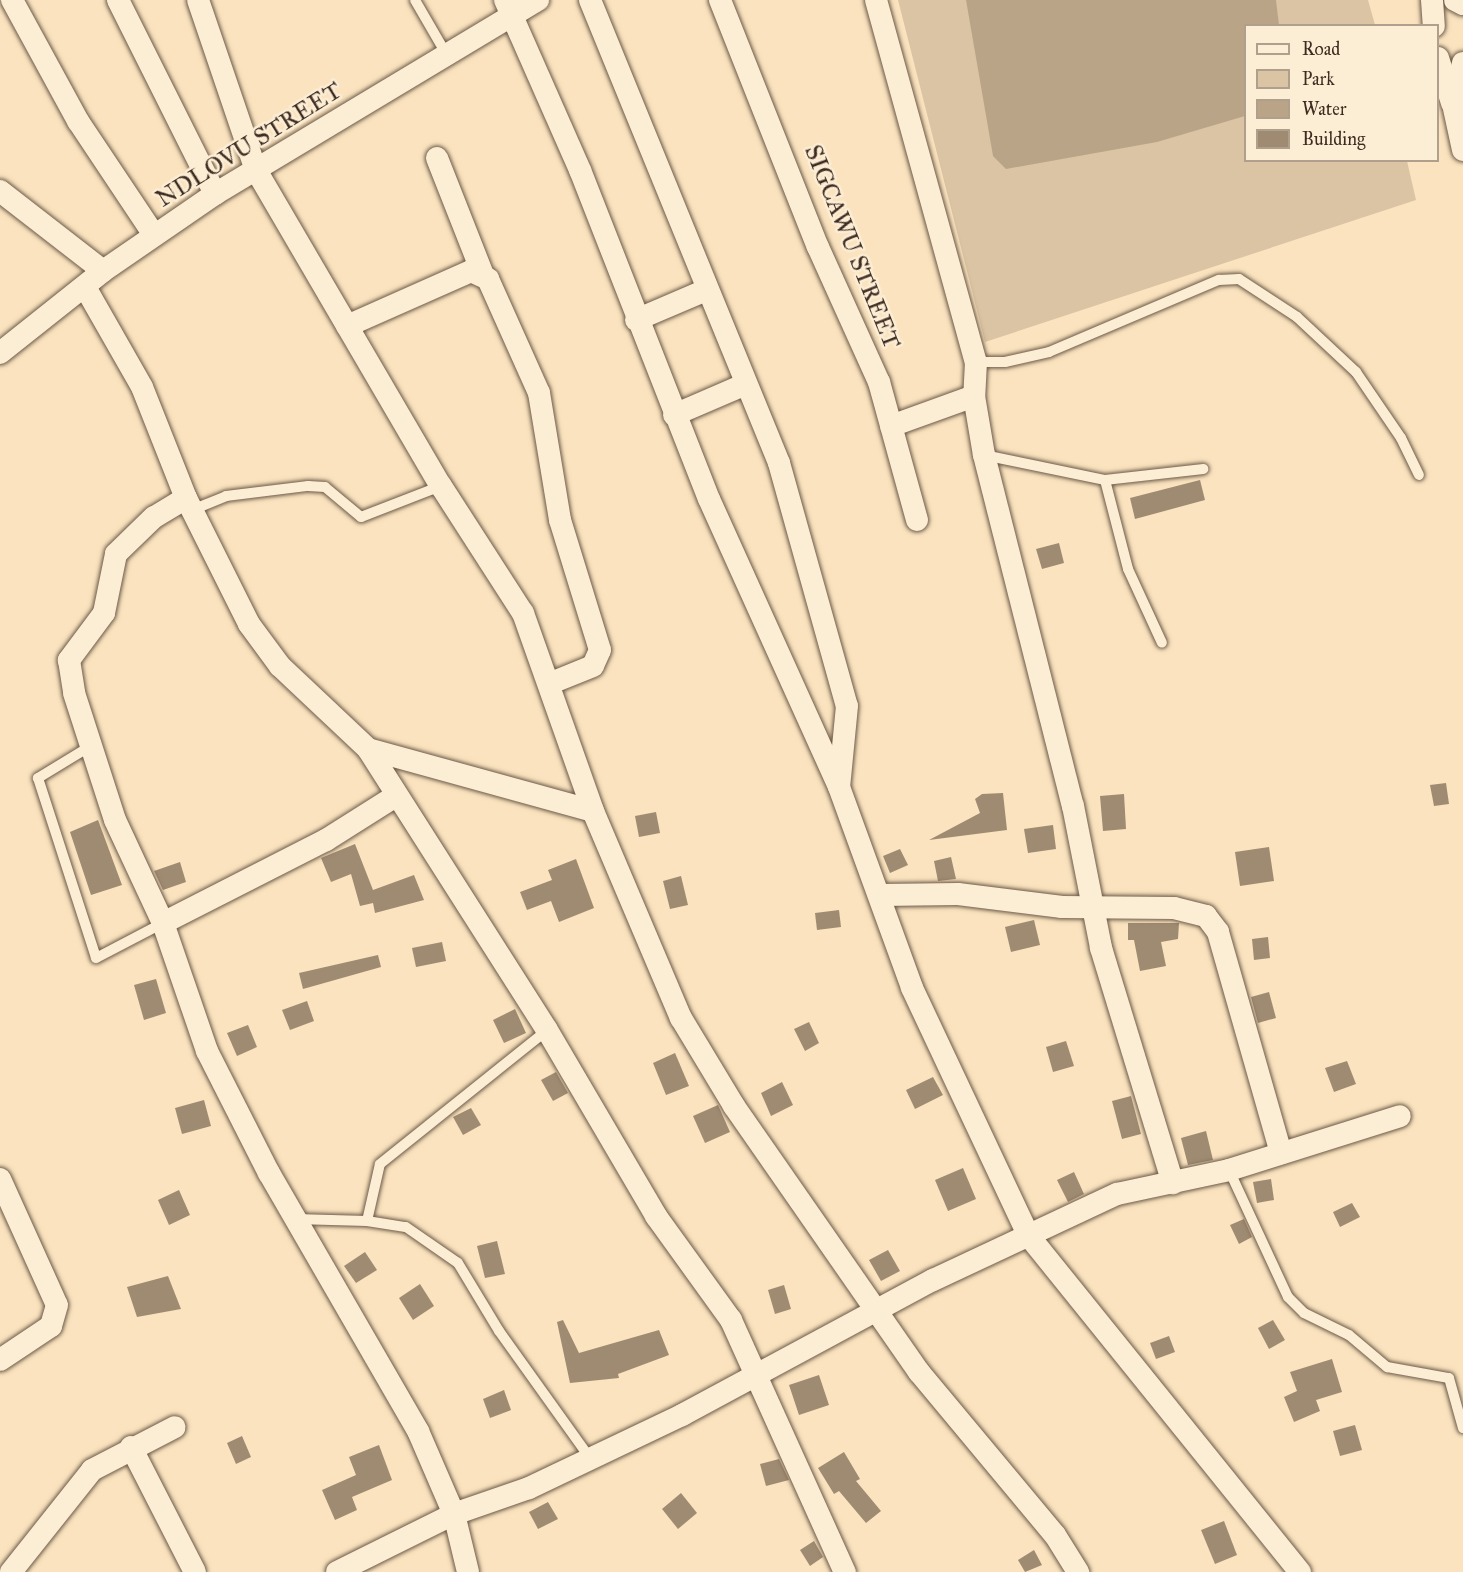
<!DOCTYPE html>
<html>
<head>
<meta charset="utf-8">
<style>
	body { margin:0 }
	#map { position:relative; width:1463px; height:1572px; overflow:hidden; background:#fae3be; font-family:"IM FELL Great Primer",serif }
	div>[style] { position:absolute }
	[style*='--x'] { left:calc(var(--x)*1px); top:calc(var(--y)*1px); width:calc(var(--w)*1px); rotate:calc(var(--a)*1deg) }
	.green>* { inset:0; background:#dac4a3 }
	.water>* { inset:0; background:#baa488 }
	.building>* { inset:0; background:#9f8b72 }
	.roads { filter:drop-shadow(0 0 2px #6c5948) drop-shadow(0 0 2px #6c5948) }
	.lane>* { height:10px; margin:-5px; padding:0 5px; transform-origin:5px; border-radius:5px; background:#fcedd5 }
	.street>* { height:22px; margin:-11px; padding:0 11px; transform-origin:11px; border-radius:11px; background:#fcedd5 }
	span { translate:-50% -50%; white-space:nowrap; text-align:center; line-height:1.15; -webkit-text-stroke:5px #fcedd5; paint-order:stroke }
	.street-label { font-size:24px; color:#3d2b20 }
	.legend { position:absolute; left:1244px; top:24px; width:195px; height:138px; box-sizing:border-box; background:#fcedd5; border:2px solid #b09f8d; margin:0; padding:8px 10px; list-style:none; font-size:18px; color:#3d2b20 }
	.legend li { display:flex; align-items:center; gap:12px; height:30px }
	.legend b { width:30px; border:2px solid #b09f8d }
</style>
</head>
<body>
<div id="map">
	<div class="green">
		<div style="clip-path:polygon(898px 0,1368px 0,1375px 25px,1246px 26px,1246px 160px,1407px 161px,1416px 200px,985px 342px)"></div>
	</div>
	<div class="water">
		<div style="clip-path:polygon(966px 0,1276px 0,1279px 25px,1246px 26px,1245px 116px,1157px 142px,1006px 169px,993px 156px)"></div>
	</div>
	<div class="building">
		<div style="clip-path:polygon(1200px 480px,1205px 500px,1135px 519px,1130px 498px)"></div>
		<div style="clip-path:polygon(1059px 543px,1064px 563px,1042px 569px,1036px 549px)"></div>
		<div style="clip-path:polygon(1446px 783px,1449px 804px,1434px 806px,1430px 785px)"></div>
		<div style="clip-path:polygon(1003px 793px,1007px 830px,929px 840px,980px 813px,975px 799px,982px 794px)"></div>
		<div style="clip-path:polygon(1124px 794px,1126px 829px,1103px 831px,1100px 796px)"></div>
		<div style="clip-path:polygon(656px 812px,660px 833px,639px 837px,635px 816px)"></div>
		<div style="clip-path:polygon(98px 820px,122px 885px,91px 895px,70px 832px)"></div>
		<div style="clip-path:polygon(1053px 825px,1056px 849px,1028px 853px,1024px 829px)"></div>
		<div style="clip-path:polygon(355px 844px,373px 890px,414px 875px,424px 900px,375px 913px,373px 903px,360px 906px,351px 874px,331px 882px,321px 858px)"></div>
		<div style="clip-path:polygon(1269px 847px,1274px 881px,1240px 886px,1235px 852px)"></div>
		<div style="clip-path:polygon(900px 849px,908px 865px,890px 873px,883px 856px)"></div>
		<div style="clip-path:polygon(951px 857px,956px 879px,938px 881px,934px 861px)"></div>
		<div style="clip-path:polygon(576px 859px,594px 908px,559px 922px,551px 901px,527px 910px,520px 892px,552px 880px,548px 870px)"></div>
		<div style="clip-path:polygon(180px 862px,186px 882px,163px 890px,154px 871px)"></div>
		<div style="clip-path:polygon(681px 876px,688px 905px,670px 909px,663px 881px)"></div>
		<div style="clip-path:polygon(839px 910px,841px 927px,817px 930px,815px 913px)"></div>
		<div style="clip-path:polygon(1034px 920px,1040px 945px,1011px 952px,1005px 927px)"></div>
		<div style="clip-path:polygon(1128px 923px,1179px 923px,1178px 939px,1161px 942px,1166px 966px,1140px 971px,1134px 940px,1128px 940px)"></div>
		<div style="clip-path:polygon(1268px 937px,1270px 958px,1254px 960px,1252px 939px)"></div>
		<div style="clip-path:polygon(442px 942px,446px 961px,416px 967px,412px 948px)"></div>
		<div style="clip-path:polygon(378px 955px,381px 967px,303px 989px,299px 973px)"></div>
		<div style="clip-path:polygon(156px 979px,166px 1013px,144px 1020px,134px 985px)"></div>
		<div style="clip-path:polygon(1269px 992px,1276px 1018px,1258px 1023px,1251px 997px)"></div>
		<div style="clip-path:polygon(307px 1001px,314px 1021px,290px 1030px,282px 1010px)"></div>
		<div style="clip-path:polygon(515px 1009px,526px 1033px,504px 1043px,493px 1020px)"></div>
		<div style="clip-path:polygon(809px 1022px,819px 1043px,805px 1051px,794px 1029px)"></div>
		<div style="clip-path:polygon(248px 1025px,257px 1047px,237px 1056px,227px 1033px)"></div>
		<div style="clip-path:polygon(1066px 1041px,1074px 1066px,1053px 1072px,1046px 1047px)"></div>
		<div style="clip-path:polygon(675px 1053px,689px 1086px,666px 1095px,653px 1063px)"></div>
		<div style="clip-path:polygon(1347px 1061px,1356px 1084px,1334px 1092px,1325px 1068px)"></div>
		<div style="clip-path:polygon(556px 1072px,568px 1093px,553px 1101px,541px 1080px)"></div>
		<div style="clip-path:polygon(933px 1077px,943px 1095px,915px 1109px,906px 1090px)"></div>
		<div style="clip-path:polygon(782px 1082px,793px 1105px,771px 1116px,761px 1093px)"></div>
		<div style="clip-path:polygon(1131px 1096px,1141px 1134px,1122px 1139px,1112px 1101px)"></div>
		<div style="clip-path:polygon(204px 1100px,211px 1126px,182px 1134px,175px 1108px)"></div>
		<div style="clip-path:polygon(718px 1105px,730px 1132px,705px 1143px,693px 1116px)"></div>
		<div style="clip-path:polygon(471px 1108px,481px 1125px,463px 1135px,453px 1117px)"></div>
		<div style="clip-path:polygon(1206px 1131px,1213px 1160px,1188px 1165px,1181px 1138px)"></div>
		<div style="clip-path:polygon(963px 1168px,976px 1199px,948px 1211px,935px 1180px)"></div>
		<div style="clip-path:polygon(1074px 1172px,1084px 1194px,1068px 1202px,1057px 1180px)"></div>
		<div style="clip-path:polygon(1271px 1179px,1274px 1200px,1257px 1203px,1253px 1182px)"></div>
		<div style="clip-path:polygon(179px 1190px,190px 1215px,169px 1225px,158px 1200px)"></div>
		<div style="clip-path:polygon(1352px 1203px,1360px 1217px,1340px 1227px,1333px 1212px)"></div>
		<div style="clip-path:polygon(1244px 1219px,1252px 1237px,1239px 1244px,1230px 1225px)"></div>
		<div style="clip-path:polygon(497px 1241px,505px 1274px,485px 1278px,477px 1246px)"></div>
		<div style="clip-path:polygon(888px 1250px,900px 1271px,881px 1281px,869px 1260px)"></div>
		<div style="clip-path:polygon(365px 1252px,377px 1270px,356px 1283px,344px 1266px)"></div>
		<div style="clip-path:polygon(168px 1276px,181px 1309px,137px 1317px,127px 1287px)"></div>
		<div style="clip-path:polygon(420px 1284px,434px 1306px,413px 1320px,399px 1298px)"></div>
		<div style="clip-path:polygon(784px 1285px,791px 1309px,775px 1314px,768px 1290px)"></div>
		<div style="clip-path:polygon(563px 1320px,579px 1353px,659px 1330px,669px 1355px,618px 1374px,619px 1378px,570px 1383px,557px 1322px)"></div>
		<div style="clip-path:polygon(1273px 1320px,1285px 1340px,1269px 1349px,1258px 1328px)"></div>
		<div style="clip-path:polygon(1169px 1336px,1175px 1352px,1156px 1359px,1150px 1343px)"></div>
		<div style="clip-path:polygon(1332px 1359px,1342px 1392px,1316px 1400px,1320px 1411px,1294px 1422px,1284px 1397px,1297px 1391px,1290px 1372px)"></div>
		<div style="clip-path:polygon(819px 1375px,829px 1405px,799px 1415px,789px 1385px)"></div>
		<div style="clip-path:polygon(504px 1390px,511px 1410px,490px 1418px,483px 1399px)"></div>
		<div style="clip-path:polygon(1355px 1425px,1362px 1450px,1340px 1456px,1333px 1431px)"></div>
		<div style="clip-path:polygon(242px 1436px,251px 1457px,236px 1464px,227px 1443px)"></div>
		<div style="clip-path:polygon(379px 1445px,392px 1480px,352px 1497px,357px 1510px,335px 1520px,322px 1490px,356px 1475px,349px 1457px)"></div>
		<div style="clip-path:polygon(844px 1452px,860px 1479px,856px 1481px,881px 1511px,866px 1523px,839px 1491px,834px 1494px,818px 1468px)"></div>
		<div style="clip-path:polygon(779px 1459px,789px 1480px,766px 1486px,760px 1464px)"></div>
		<div style="clip-path:polygon(681px 1493px,697px 1513px,678px 1529px,662px 1509px)"></div>
		<div style="clip-path:polygon(548px 1502px,558px 1519px,538px 1529px,529px 1512px)"></div>
		<div style="clip-path:polygon(1224px 1521px,1237px 1555px,1215px 1564px,1201px 1530px)"></div>
		<div style="clip-path:polygon(814px 1541px,823px 1557px,810px 1566px,800px 1550px)"></div>
		<div style="clip-path:polygon(1034px 1550px,1042px 1565px,1025px 1572px,1018px 1560px)"></div>
	</div>
	<div class="roads">
		<div class="lane">
			<div style="--x:415;--y:0;--w:66;--a:59.9"></div>
			<div style="--x:976;--y:362;--w:29;--a:0"></div>
			<div style="--x:1005;--y:362;--w:45;--a:-12.8"></div>
			<div style="--x:1049;--y:352;--w:185;--a:-23"></div>
			<div style="--x:1219;--y:280;--w:20;--a:-3"></div>
			<div style="--x:1239;--y:279;--w:69;--a:33.2"></div>
			<div style="--x:1297;--y:317;--w:81;--a:43"></div>
			<div style="--x:1356;--y:372;--w:80;--a:55.7"></div>
			<div style="--x:1401;--y:438;--w:41;--a:64.1"></div>
			<div style="--x:984;--y:455;--w:124;--a:11.7"></div>
			<div style="--x:1105;--y:480;--w:99;--a:-6.4"></div>
			<div style="--x:1105;--y:480;--w:92;--a:75.5"></div>
			<div style="--x:1128;--y:569;--w:81;--a:65.3"></div>
			<div style="--x:192;--y:510;--w:37;--a:-22"></div>
			<div style="--x:226;--y:496;--w:83;--a:-7"></div>
			<div style="--x:308;--y:486;--w:17;--a:3"></div>
			<div style="--x:325;--y:487;--w:47;--a:39.8"></div>
			<div style="--x:361;--y:517;--w:86;--a:-21.2"></div>
			<div style="--x:89;--y:747;--w:60;--a:148.7"></div>
			<div style="--x:38;--y:778;--w:189;--a:72.1"></div>
			<div style="--x:96;--y:958;--w:76;--a:-27.6"></div>
			<div style="--x:1229;--y:1170;--w:140;--a:65.1"></div>
			<div style="--x:1288;--y:1297;--w:23;--a:45"></div>
			<div style="--x:1304;--y:1313;--w:50;--a:26.1"></div>
			<div style="--x:1349;--y:1335;--w:50;--a:40.1"></div>
			<div style="--x:1387;--y:1367;--w:63;--a:10.1"></div>
			<div style="--x:1449;--y:1378;--w:52;--a:74.4"></div>
			<div style="--x:295;--y:1219;--w:72;--a:1.6"></div>
			<div style="--x:367;--y:1221;--w:58;--a:-77.2"></div>
			<div style="--x:380;--y:1164;--w:214;--a:-38.7"></div>
			<div style="--x:367;--y:1221;--w:39;--a:9"></div>
			<div style="--x:406;--y:1227;--w:63;--a:34.7"></div>
			<div style="--x:458;--y:1263;--w:79;--a:58.9"></div>
			<div style="--x:499;--y:1331;--w:156;--a:54.4"></div>
		</div>
		<div class="street">
			<div style="--x:12;--y:0;--w:138;--a:61.4"></div>
			<div style="--x:78;--y:121;--w:137;--a:56.3"></div>
			<div style="--x:118;--y:0;--w:217;--a:63.4"></div>
			<div style="--x:198;--y:0;--w:180;--a:71.2"></div>
			<div style="--x:256;--y:170;--w:366;--a:59.7"></div>
			<div style="--x:441;--y:486;--w:151;--a:57.2"></div>
			<div style="--x:523;--y:613;--w:210;--a:70.5"></div>
			<div style="--x:593;--y:811;--w:225;--a:67"></div>
			<div style="--x:681;--y:1018;--w:103;--a:58.9"></div>
			<div style="--x:734;--y:1106;--w:324;--a:55.2"></div>
			<div style="--x:919;--y:1372;--w:212;--a:50.2"></div>
			<div style="--x:1055;--y:1535;--w:44;--a:58.1"></div>
			<div style="--x:505;--y:0;--w:186;--a:66.2"></div>
			<div style="--x:580;--y:170;--w:353;--a:68.6"></div>
			<div style="--x:709;--y:499;--w:316;--a:65.7"></div>
			<div style="--x:839;--y:787;--w:214;--a:70"></div>
			<div style="--x:912;--y:988;--w:273;--a:64.8"></div>
			<div style="--x:1028;--y:1235;--w:433;--a:51.1"></div>
			<div style="--x:590;--y:0;--w:500;--a:67.79"></div>
			<div style="--x:779;--y:463;--w:252;--a:74.4"></div>
			<div style="--x:847;--y:706;--w:81;--a:95.6"></div>
			<div style="--x:720;--y:0;--w:266;--a:68.4"></div>
			<div style="--x:818;--y:247;--w:148;--a:65.7"></div>
			<div style="--x:879;--y:382;--w:143;--a:74.6"></div>
			<div style="--x:876;--y:0;--w:376;--a:74.6"></div>
			<div style="--x:976;--y:362;--w:34;--a:93"></div>
			<div style="--x:974;--y:396;--w:60;--a:80.4"></div>
			<div style="--x:984;--y:455;--w:362;--a:75.8"></div>
			<div style="--x:1073;--y:806;--w:145;--a:78.8"></div>
			<div style="--x:1101;--y:948;--w:246;--a:73"></div>
			<div style="--x:1432;--y:0;--w:26;--a:86"></div>
			<div style="--x:1455;--y:0;--w:9;--a:27"></div>
			<div style="--x:1438;--y:58;--w:47;--a:72.7"></div>
			<div style="--x:1463;--y:63;--w:42;--a:103.7"></div>
			<div style="--x:1453;--y:104;--w:47;--a:77.7"></div>
			<div style="--x:437;--y:158;--w:123;--a:68.5"></div>
			<div style="--x:0;--y:191;--w:130;--a:37.8"></div>
			<div style="--x:85;--y:287;--w:115;--a:60.3"></div>
			<div style="--x:142;--y:387;--w:119;--a:68.4"></div>
			<div style="--x:186;--y:498;--w:141;--a:63.4"></div>
			<div style="--x:249;--y:624;--w:52;--a:53.6"></div>
			<div style="--x:280;--y:666;--w:121;--a:43.3"></div>
			<div style="--x:368;--y:749;--w:233;--a:15.4"></div>
			<div style="--x:636;--y:320;--w:76;--a:-23.2"></div>
			<div style="--x:347;--y:326;--w:136;--a:-23.9"></div>
			<div style="--x:471;--y:271;--w:19;--a:25"></div>
			<div style="--x:488;--y:279;--w:125;--a:65.9"></div>
			<div style="--x:539;--y:393;--w:129;--a:80.6"></div>
			<div style="--x:560;--y:520;--w:136;--a:72.9"></div>
			<div style="--x:600;--y:650;--w:17;--a:114"></div>
			<div style="--x:593;--y:666;--w:45;--a:158"></div>
			<div style="--x:0;--y:353;--w:132;--a:-38.5"></div>
			<div style="--x:103;--y:271;--w:136;--a:-34.5"></div>
			<div style="--x:215;--y:194;--w:377;--a:-31"></div>
			<div style="--x:674;--y:415;--w:78;--a:-23.3"></div>
			<div style="--x:891;--y:426;--w:88;--a:-19.9"></div>
			<div style="--x:186;--y:498;--w:37;--a:149"></div>
			<div style="--x:154;--y:517;--w:53;--a:135.8"></div>
			<div style="--x:116;--y:554;--w:60;--a:101.5"></div>
			<div style="--x:104;--y:613;--w:59;--a:126.7"></div>
			<div style="--x:69;--y:660;--w:33;--a:81"></div>
			<div style="--x:74;--y:693;--w:133;--a:72.1"></div>
			<div style="--x:115;--y:820;--w:114;--a:65"></div>
			<div style="--x:163;--y:923;--w:135;--a:71"></div>
			<div style="--x:207;--y:1051;--w:137;--a:63.1"></div>
			<div style="--x:269;--y:1173;--w:298;--a:60"></div>
			<div style="--x:418;--y:1431;--w:90;--a:66.6"></div>
			<div style="--x:454;--y:1514;--w:60;--a:76.4"></div>
			<div style="--x:368;--y:749;--w:333;--a:57.5"></div>
			<div style="--x:547;--y:1030;--w:216;--a:59.6"></div>
			<div style="--x:656;--y:1216;--w:128;--a:54.2"></div>
			<div style="--x:731;--y:1320;--w:277;--a:65.7"></div>
			<div style="--x:881;--y:895;--w:77;--a:-0.7"></div>
			<div style="--x:958;--y:894;--w:105;--a:7.1"></div>
			<div style="--x:1062;--y:907;--w:112;--a:0.5"></div>
			<div style="--x:1174;--y:908;--w:33;--a:14"></div>
			<div style="--x:1206;--y:916;--w:20;--a:53"></div>
			<div style="--x:1218;--y:932;--w:230;--a:74.1"></div>
			<div style="--x:163;--y:923;--w:183;--a:-27"></div>
			<div style="--x:326;--y:840;--w:80;--a:-32.3"></div>
			<div style="--x:0;--y:1179;--w:138;--a:65.7"></div>
			<div style="--x:57;--y:1305;--w:22;--a:106"></div>
			<div style="--x:51;--y:1326;--w:61;--a:146.3"></div>
			<div style="--x:131;--y:1447;--w:140;--a:62.9"></div>
			<div style="--x:11;--y:1572;--w:130;--a:-51.5"></div>
			<div style="--x:92;--y:1470;--w:93;--a:-27.4"></div>
			<div style="--x:337;--y:1572;--w:131;--a:-26.4"></div>
			<div style="--x:454;--y:1514;--w:79;--a:-19.1"></div>
			<div style="--x:529;--y:1488;--w:170;--a:-25.5"></div>
			<div style="--x:682;--y:1415;--w:285;--a:-28.3"></div>
			<div style="--x:933;--y:1280;--w:203;--a:-25.1"></div>
			<div style="--x:1117;--y:1194;--w:115;--a:-12.1"></div>
			<div style="--x:1229;--y:1170;--w:179;--a:-17.5"></div>
		</div>
	</div>
	<div class="street-label">
		<span style="left:249px;top:145px;rotate:-32deg">NDLOVU STREET</span>
		<span style="left:852px;top:247px;rotate:68deg">SIGCAWU STREET</span>
	</div>
	<ul class="legend">
	<li><b style="height:8px;background:#fcedd5"></b>Road</li>
	<li><b style="height:16px;background:#dac4a3"></b>Park</li>
	<li><b style="height:16px;background:#baa488"></b>Water</li>
	<li><b style="height:16px;background:#9f8b72"></b>Building</li>
	</ul>
</div>
</body>
</html>
